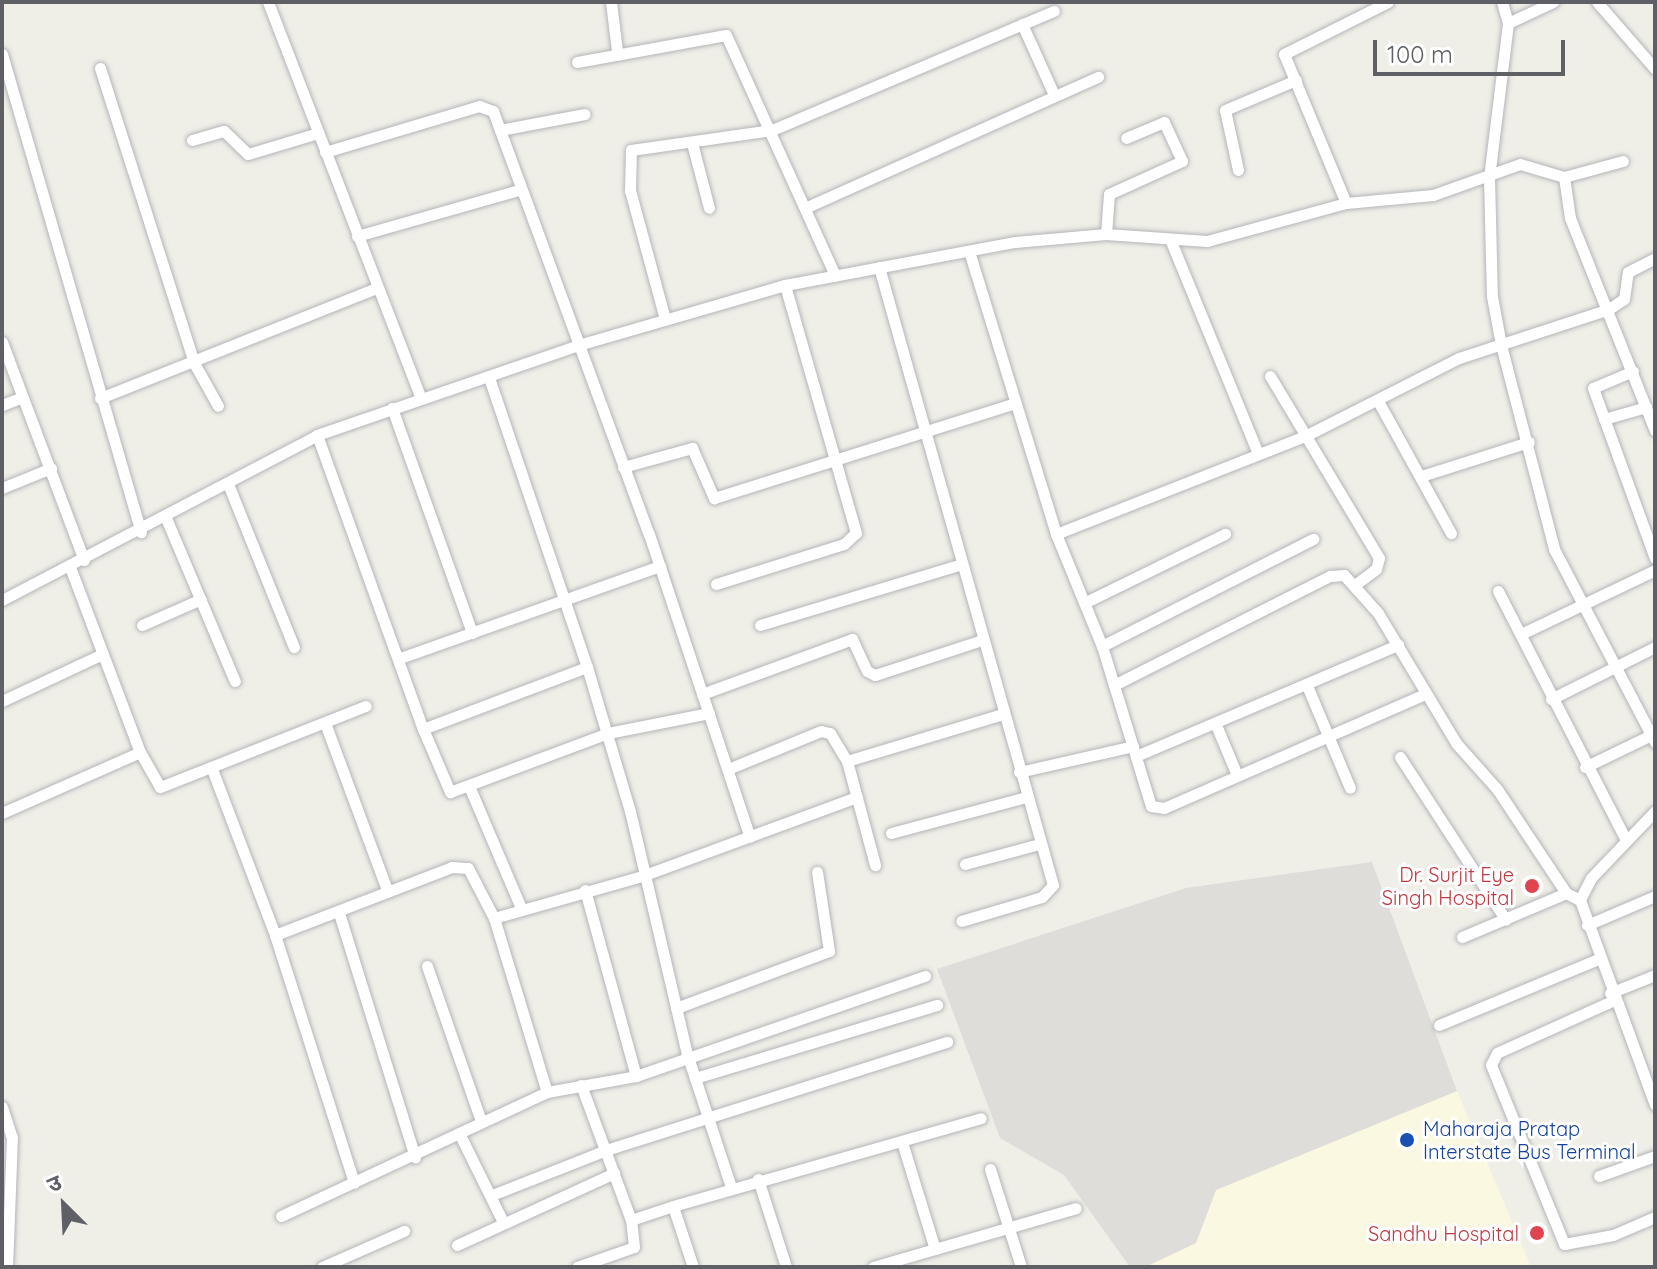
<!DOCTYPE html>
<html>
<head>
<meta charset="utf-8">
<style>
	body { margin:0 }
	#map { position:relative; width:1657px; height:1269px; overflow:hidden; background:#efeee7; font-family:Quicksand,"Noto Sans Devanagari",sans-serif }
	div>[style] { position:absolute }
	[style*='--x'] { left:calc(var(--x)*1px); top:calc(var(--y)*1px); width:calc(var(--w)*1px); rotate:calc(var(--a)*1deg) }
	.commercial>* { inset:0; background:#faf8e0 }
	.industrial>* { inset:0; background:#deddd9 }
	.roads { filter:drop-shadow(0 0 2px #b4b5ba) drop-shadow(0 0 2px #b4b5ba) }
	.street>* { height:11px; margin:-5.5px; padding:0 5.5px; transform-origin:5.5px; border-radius:5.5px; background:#fff }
	.dots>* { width:22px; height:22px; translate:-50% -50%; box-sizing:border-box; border:4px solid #fff; border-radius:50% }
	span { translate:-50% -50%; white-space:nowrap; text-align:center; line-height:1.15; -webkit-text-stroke:6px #fff; paint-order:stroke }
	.health-label { font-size:20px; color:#be3a42 }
	.right { translate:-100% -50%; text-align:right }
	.transit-label { font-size:20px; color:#164399 }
	.left { translate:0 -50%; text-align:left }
	.frame { position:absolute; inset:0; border:4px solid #5e6065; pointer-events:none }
	.north { position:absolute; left:24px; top:1165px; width:80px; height:80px; -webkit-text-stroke:6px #fff; paint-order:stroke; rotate:336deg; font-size:22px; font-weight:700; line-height:32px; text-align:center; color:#5e6065 }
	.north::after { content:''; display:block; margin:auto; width:28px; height:36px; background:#5e6065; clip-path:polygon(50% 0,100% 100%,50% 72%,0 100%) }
	.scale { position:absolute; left:1373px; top:40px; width:192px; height:36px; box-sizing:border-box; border:4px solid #5e6065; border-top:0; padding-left:10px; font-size:24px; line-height:28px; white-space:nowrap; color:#5e6065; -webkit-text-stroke:6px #fff; paint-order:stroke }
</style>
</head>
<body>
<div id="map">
	<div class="commercial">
		<div style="clip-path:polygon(1457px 1091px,1531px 1267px,1145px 1267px,1196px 1243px,1216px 1190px)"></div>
	</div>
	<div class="industrial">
		<div style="clip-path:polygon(1372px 862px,1457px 1091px,1216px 1190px,1196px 1243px,1145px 1267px,1130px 1267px,1064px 1175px,1000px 1138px,937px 969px,1186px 888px)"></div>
	</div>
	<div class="roads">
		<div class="street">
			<div style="--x:268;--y:2;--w:425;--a:68.9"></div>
			<div style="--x:611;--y:2;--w:49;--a:83"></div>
			<div style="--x:1502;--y:2;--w:22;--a:74"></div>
			<div style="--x:1508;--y:23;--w:155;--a:97"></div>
			<div style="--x:1489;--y:177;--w:119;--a:88.6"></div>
			<div style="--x:1492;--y:296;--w:50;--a:79.6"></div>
			<div style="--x:1501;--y:345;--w:211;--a:75.4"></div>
			<div style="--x:1554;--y:549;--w:218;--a:62.4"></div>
			<div style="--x:1597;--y:2;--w:89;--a:49.1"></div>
			<div style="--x:1508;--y:23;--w:50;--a:-25"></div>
			<div style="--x:1022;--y:24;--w:78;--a:65.7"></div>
			<div style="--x:2;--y:54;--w:498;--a:73.8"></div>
			<div style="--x:577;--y:62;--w:151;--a:-10.3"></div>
			<div style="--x:726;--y:35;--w:264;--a:65.6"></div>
			<div style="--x:100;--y:68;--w:310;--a:72.3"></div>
			<div style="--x:194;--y:363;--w:49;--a:60.8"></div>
			<div style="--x:500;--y:130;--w:86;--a:-10.7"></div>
			<div style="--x:192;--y:140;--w:33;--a:-16"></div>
			<div style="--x:224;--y:131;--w:33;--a:44"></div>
			<div style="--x:248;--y:154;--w:73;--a:-16.7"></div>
			<div style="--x:692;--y:143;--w:67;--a:75.3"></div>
			<div style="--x:325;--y:152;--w:161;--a:-16.6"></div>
			<div style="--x:479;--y:106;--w:15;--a:20"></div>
			<div style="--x:493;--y:111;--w:451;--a:69.8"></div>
			<div style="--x:649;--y:534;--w:319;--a:71.6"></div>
			<div style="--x:1238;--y:170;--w:61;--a:-102.2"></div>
			<div style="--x:1225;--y:110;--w:77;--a:-22.9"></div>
			<div style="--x:1564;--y:177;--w:41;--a:81.7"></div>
			<div style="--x:1570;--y:218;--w:229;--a:68.2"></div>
			<div style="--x:1346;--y:203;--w:161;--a:-112.6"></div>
			<div style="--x:1284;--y:54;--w:116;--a:-26.6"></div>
			<div style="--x:807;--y:207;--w:319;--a:-24.1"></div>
			<div style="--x:1106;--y:234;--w:40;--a:-85.7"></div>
			<div style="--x:1109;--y:194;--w:80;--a:-24.3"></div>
			<div style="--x:1182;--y:161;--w:43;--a:-114.8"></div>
			<div style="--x:1164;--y:122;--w:41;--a:157.2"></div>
			<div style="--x:357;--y:236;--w:168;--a:-15.9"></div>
			<div style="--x:1170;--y:239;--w:232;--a:67.7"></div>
			<div style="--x:969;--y:251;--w:296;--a:72.9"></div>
			<div style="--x:1056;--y:534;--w:121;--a:67.7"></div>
			<div style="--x:1102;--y:646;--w:167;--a:73"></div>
			<div style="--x:1151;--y:806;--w:13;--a:9"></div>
			<div style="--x:1164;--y:808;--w:285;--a:-23.6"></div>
			<div style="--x:879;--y:267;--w:642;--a:74.28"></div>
			<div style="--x:1053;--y:885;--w:16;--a:133"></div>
			<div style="--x:1042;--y:897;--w:84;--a:163.5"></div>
			<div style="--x:665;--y:319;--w:134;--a:-105.2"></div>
			<div style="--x:630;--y:190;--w:40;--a:-88.6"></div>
			<div style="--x:631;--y:150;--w:142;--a:-8.1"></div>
			<div style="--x:772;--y:130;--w:306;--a:-22.9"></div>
			<div style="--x:2;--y:342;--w:233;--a:69.4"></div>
			<div style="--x:1633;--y:371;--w:43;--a:157"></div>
			<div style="--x:1593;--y:388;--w:181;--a:70"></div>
			<div style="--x:1270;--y:376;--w:212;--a:59.1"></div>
			<div style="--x:1379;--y:558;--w:11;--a:105"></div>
			<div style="--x:1376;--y:569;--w:26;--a:143"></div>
			<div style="--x:100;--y:398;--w:297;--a:-21.7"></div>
			<div style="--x:1378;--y:401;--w:151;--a:61.1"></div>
			<div style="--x:2;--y:405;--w:22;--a:-21"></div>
			<div style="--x:392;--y:408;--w:239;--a:70.4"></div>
			<div style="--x:1604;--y:419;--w:44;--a:-15.9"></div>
			<div style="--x:317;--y:435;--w:313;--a:70.2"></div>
			<div style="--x:423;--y:729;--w:175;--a:-20.7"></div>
			<div style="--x:587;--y:667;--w:306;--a:-108.7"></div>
			<div style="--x:623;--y:467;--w:72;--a:-15.4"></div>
			<div style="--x:692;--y:448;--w:55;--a:66.3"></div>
			<div style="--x:714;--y:498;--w:313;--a:-17.5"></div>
			<div style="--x:1421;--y:476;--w:113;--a:-17.5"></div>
			<div style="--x:228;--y:484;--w:176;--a:68"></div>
			<div style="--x:2;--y:488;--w:53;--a:-22.2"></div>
			<div style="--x:166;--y:518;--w:177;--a:67.1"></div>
			<div style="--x:1056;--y:534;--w:270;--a:-21.5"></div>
			<div style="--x:1307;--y:435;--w:170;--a:-26.9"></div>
			<div style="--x:1459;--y:358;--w:158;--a:-18.1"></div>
			<div style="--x:1609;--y:309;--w:18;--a:-34"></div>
			<div style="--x:1624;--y:299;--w:27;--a:-82"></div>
			<div style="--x:1628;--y:272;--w:30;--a:-27"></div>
			<div style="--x:70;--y:567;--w:198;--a:69.3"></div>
			<div style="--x:140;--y:752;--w:40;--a:60.3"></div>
			<div style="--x:160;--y:787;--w:221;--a:-21.5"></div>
			<div style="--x:716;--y:584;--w:134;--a:-17.4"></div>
			<div style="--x:844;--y:544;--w:16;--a:-43"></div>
			<div style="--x:856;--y:533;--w:258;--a:-106"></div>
			<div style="--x:1498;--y:591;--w:278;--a:62.8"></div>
			<div style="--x:2;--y:600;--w:356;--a:-27.6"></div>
			<div style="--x:317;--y:435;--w:273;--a:-19"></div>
			<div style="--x:575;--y:346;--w:219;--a:-16.2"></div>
			<div style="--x:785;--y:285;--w:234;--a:-10.6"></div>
			<div style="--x:1015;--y:242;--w:91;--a:-5"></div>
			<div style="--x:1106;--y:234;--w:101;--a:4"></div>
			<div style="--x:1207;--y:241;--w:144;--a:-15.3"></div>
			<div style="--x:1346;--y:203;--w:87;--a:-5.3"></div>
			<div style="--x:1433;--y:195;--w:92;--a:-19.6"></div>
			<div style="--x:1520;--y:164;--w:46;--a:16.5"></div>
			<div style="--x:1564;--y:177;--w:61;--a:-15.2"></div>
			<div style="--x:1086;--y:602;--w:155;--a:-26.1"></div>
			<div style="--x:142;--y:625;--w:64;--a:-23.8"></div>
			<div style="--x:760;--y:625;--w:211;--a:-16.8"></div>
			<div style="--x:1521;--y:634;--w:148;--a:-25.5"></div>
			<div style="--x:1102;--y:646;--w:237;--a:-26.9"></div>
			<div style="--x:400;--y:658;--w:276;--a:-19.5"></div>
			<div style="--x:587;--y:667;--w:150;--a:73.4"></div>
			<div style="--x:630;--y:811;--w:250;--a:76.8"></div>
			<div style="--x:687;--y:1054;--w:140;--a:71.7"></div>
			<div style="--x:1114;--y:685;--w:242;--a:-26.8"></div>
			<div style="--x:1330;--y:576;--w:14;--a:-4"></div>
			<div style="--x:1344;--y:575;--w:51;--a:48.2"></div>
			<div style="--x:1378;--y:613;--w:152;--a:59"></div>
			<div style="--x:1456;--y:743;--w:62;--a:48.3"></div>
			<div style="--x:1497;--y:789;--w:125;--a:56.4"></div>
			<div style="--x:1566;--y:893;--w:16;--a:27"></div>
			<div style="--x:1308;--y:688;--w:108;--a:67.2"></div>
			<div style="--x:702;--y:694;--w:160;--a:-20.1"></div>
			<div style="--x:852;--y:639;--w:35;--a:65"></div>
			<div style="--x:867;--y:671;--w:9;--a:27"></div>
			<div style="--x:875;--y:675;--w:113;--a:-18.1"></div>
			<div style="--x:1551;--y:699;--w:116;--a:-26.6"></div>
			<div style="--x:2;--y:701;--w:108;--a:-25.1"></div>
			<div style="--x:325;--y:723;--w:180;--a:69.6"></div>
			<div style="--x:1216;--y:725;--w:54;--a:67.2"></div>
			<div style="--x:423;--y:729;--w:69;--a:66.8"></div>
			<div style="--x:450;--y:792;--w:169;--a:-20.5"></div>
			<div style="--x:608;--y:733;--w:103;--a:-11.2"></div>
			<div style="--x:1136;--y:756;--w:285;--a:-23"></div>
			<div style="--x:1400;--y:757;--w:194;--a:57"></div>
			<div style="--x:847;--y:761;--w:108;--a:74.9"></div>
			<div style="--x:1585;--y:767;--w:78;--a:-25.9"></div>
			<div style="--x:212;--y:769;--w:178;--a:69.2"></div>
			<div style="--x:275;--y:935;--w:260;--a:72.3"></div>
			<div style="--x:728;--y:769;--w:100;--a:-22.2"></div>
			<div style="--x:821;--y:731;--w:9;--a:13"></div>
			<div style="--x:830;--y:733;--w:33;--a:59"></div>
			<div style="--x:847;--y:761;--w:163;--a:-16.8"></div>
			<div style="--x:1019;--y:772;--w:117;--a:-12.8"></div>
			<div style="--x:469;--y:786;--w:133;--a:66.9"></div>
			<div style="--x:1655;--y:811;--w:93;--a:133.7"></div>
			<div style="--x:1591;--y:878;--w:25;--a:117"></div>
			<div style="--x:1580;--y:900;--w:218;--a:69.9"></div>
			<div style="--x:2;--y:813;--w:151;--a:-23.8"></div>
			<div style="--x:891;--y:833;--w:140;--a:-14.9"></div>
			<div style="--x:965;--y:864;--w:77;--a:-15.1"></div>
			<div style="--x:585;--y:890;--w:193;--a:74.7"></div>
			<div style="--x:339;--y:913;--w:256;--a:72.7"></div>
			<div style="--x:494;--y:918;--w:154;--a:-15.8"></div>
			<div style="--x:642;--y:876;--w:229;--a:-20.2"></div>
			<div style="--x:1587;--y:925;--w:74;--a:-23.1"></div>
			<div style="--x:275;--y:935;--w:190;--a:-21"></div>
			<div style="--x:452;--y:867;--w:16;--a:4"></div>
			<div style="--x:468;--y:868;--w:56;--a:62.5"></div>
			<div style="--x:494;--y:918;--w:182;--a:73.1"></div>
			<div style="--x:1462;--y:937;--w:113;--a:-22.9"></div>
			<div style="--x:427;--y:966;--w:164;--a:70.8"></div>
			<div style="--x:1610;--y:993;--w:48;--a:-21.8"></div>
			<div style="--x:1612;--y:1001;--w:126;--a:155.7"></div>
			<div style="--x:1497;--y:1053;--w:13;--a:117"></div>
			<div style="--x:1491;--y:1065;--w:193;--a:67.8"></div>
			<div style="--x:1564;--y:1244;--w:50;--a:-10.4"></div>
			<div style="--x:1613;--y:1235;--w:46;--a:-23.2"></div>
			<div style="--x:676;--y:1008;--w:163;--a:-20.4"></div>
			<div style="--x:829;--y:951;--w:80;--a:-98.6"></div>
			<div style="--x:1439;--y:1025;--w:172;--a:-22.5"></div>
			<div style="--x:695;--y:1078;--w:253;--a:-16.8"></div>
			<div style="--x:581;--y:1085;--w:144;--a:69.7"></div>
			<div style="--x:631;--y:1220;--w:44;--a:-18.4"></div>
			<div style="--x:2;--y:1107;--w:32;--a:72"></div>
			<div style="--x:12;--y:1137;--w:130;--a:92.2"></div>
			<div style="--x:459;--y:1133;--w:99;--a:63.7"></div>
			<div style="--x:902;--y:1142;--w:112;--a:72.9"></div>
			<div style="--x:990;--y:1169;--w:103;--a:72.4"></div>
			<div style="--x:1599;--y:1176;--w:59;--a:-19.7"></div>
			<div style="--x:758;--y:1179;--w:92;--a:72.3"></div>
			<div style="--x:492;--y:1195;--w:123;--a:-21.5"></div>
			<div style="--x:606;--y:1150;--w:358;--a:-17.6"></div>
			<div style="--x:281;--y:1216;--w:293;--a:-25"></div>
			<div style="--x:547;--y:1092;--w:90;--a:-10.2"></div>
			<div style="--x:636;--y:1076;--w:306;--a:-19.1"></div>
			<div style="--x:457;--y:1245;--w:173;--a:-24.6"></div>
			<div style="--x:322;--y:1267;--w:90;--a:-23.7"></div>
			<div style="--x:577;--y:1267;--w:60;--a:-19.3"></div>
			<div style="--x:634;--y:1247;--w:27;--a:-96"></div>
			<div style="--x:693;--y:1267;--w:64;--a:-108.2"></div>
			<div style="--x:673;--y:1206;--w:320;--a:-15.9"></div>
			<div style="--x:873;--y:1267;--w:211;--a:-16.2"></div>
		</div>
	</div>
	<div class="dots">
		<div style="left:1532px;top:886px;background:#e0444e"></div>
		<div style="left:1407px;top:1140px;background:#1a4fb4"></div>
		<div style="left:1537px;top:1233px;background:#e0444e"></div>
	</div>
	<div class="health-label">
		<span class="right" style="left:1514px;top:886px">Dr. Surjit Eye<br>Singh Hospital</span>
		<span class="right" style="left:1519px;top:1233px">Sandhu Hospital</span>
	</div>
	<div class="transit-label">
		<span class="left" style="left:1423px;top:1140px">Maharaja Pratap<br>Interstate Bus Terminal</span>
	</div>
	<div class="frame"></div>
	<div class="north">उ</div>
	<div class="scale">100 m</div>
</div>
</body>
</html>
